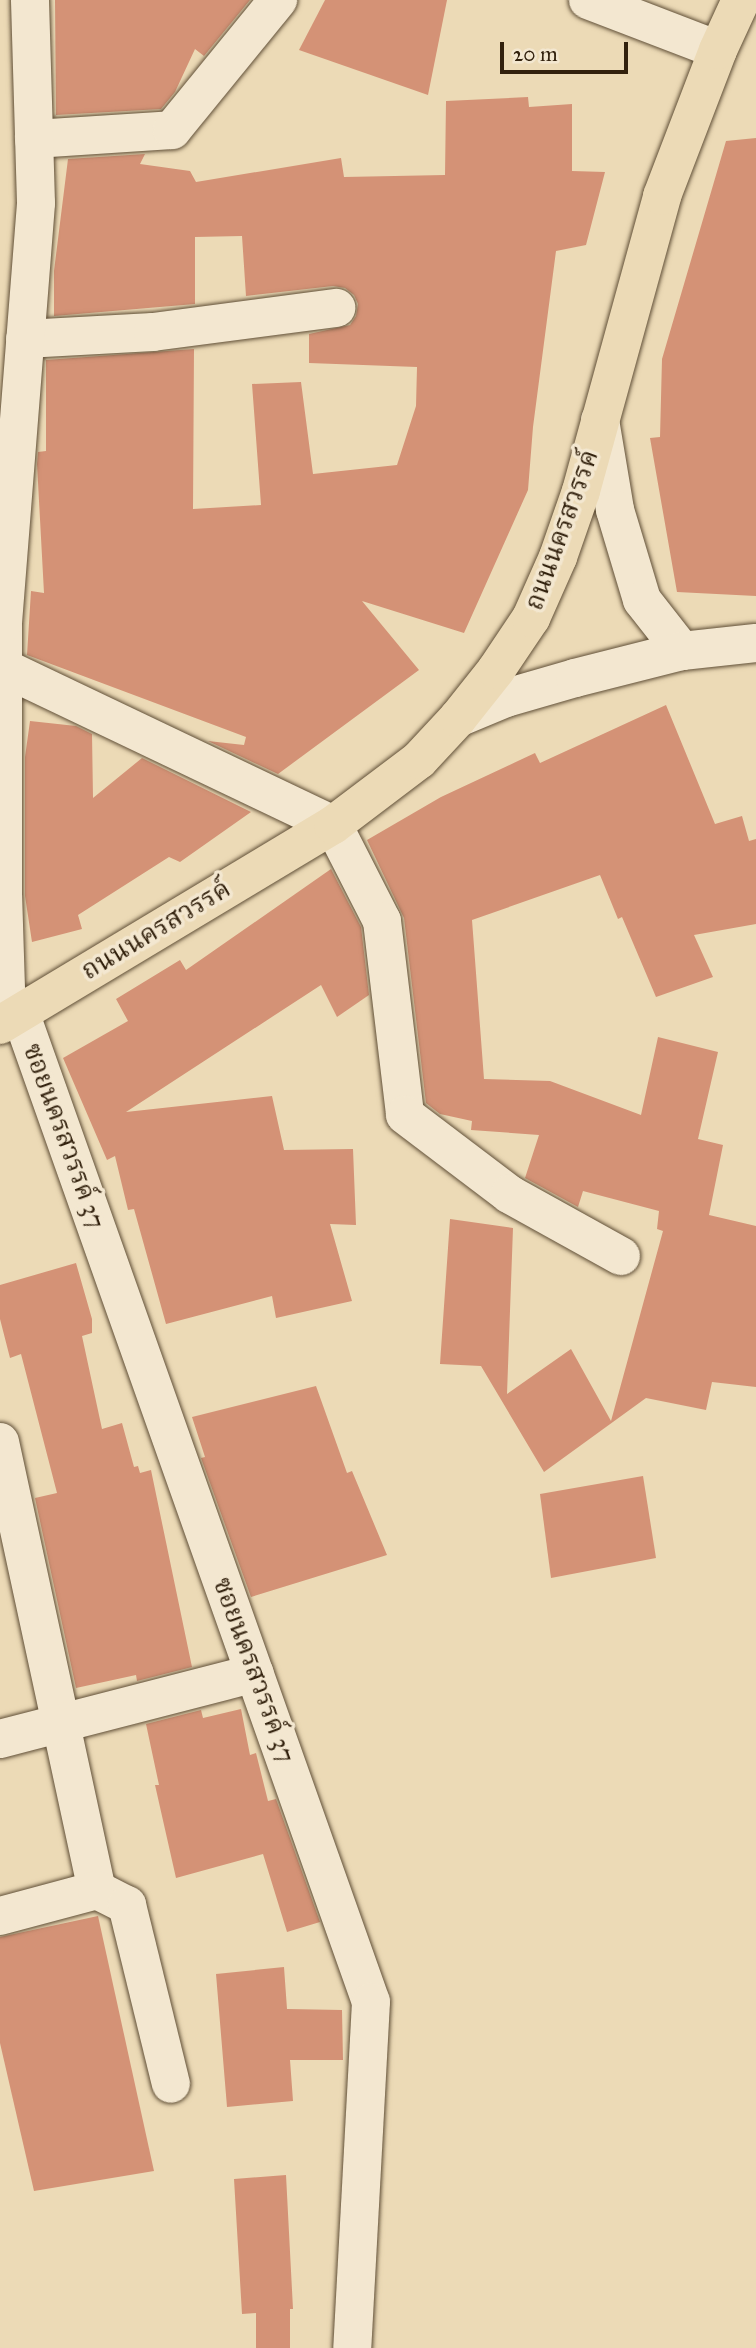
<!DOCTYPE html>
<html>
<head>
<meta charset="utf-8">
<style>
	body { margin:0 }
	#map { position:relative; width:756px; height:2348px; overflow:hidden; background:#ecdab6; font-family:"IM FELL Great Primer","Noto Serif Thai",serif }
	div>[style] { position:absolute }
	[style*='--x'] { left:calc(var(--x)*1px); top:calc(var(--y)*1px); width:calc(var(--w)*1px); rotate:calc(var(--a)*1deg) }
	.building>* { inset:0; background:#d49276 }
	.roads { filter:drop-shadow(0 0 2px #604f37) drop-shadow(0 0 2px #604f37) }
	.minor>* { height:38px; margin:-19px; padding:0 19px; transform-origin:19px; border-radius:19px; background:#f3e7d0 }
	.major>* { height:38px; margin:-19px; padding:0 19px; transform-origin:19px; border-radius:19px; background:#ecdab6 }
	span { translate:-50% -50%; white-space:nowrap; text-align:center; line-height:1.15; -webkit-text-stroke:7px #f3e7d0; paint-order:stroke }
	.street-label { font-size:26px; color:#32210d }
	.scale { position:absolute; left:500px; top:42px; width:128px; height:32px; box-sizing:border-box; border:4px solid #32210d; border-top:0; padding-left:9px; font-size:21px; line-height:24px; white-space:nowrap; color:#32210d; -webkit-text-stroke:5px #f3e7d0; paint-order:stroke }
</style>
</head>
<body>
<div id="map">
	<div class="building">
		<div style="clip-path:polygon(55px 0,250px 0,204px 56px,195px 49px,175px 92px,161px 109px,56px 115px)"></div>
		<div style="clip-path:polygon(325px 0,447px 0,428px 95px,299px 50px)"></div>
		<div style="clip-path:polygon(528px 97px,529px 107px,572px 104px,572px 171px,605px 172px,586px 245px,556px 251px,533px 427px,528px 490px,464px 633px,362px 601px,419px 670px,278px 774px,208px 741px,244px 745px,246px 737px,27px 655px,31px 591px,44px 593px,37px 464px,38px 452px,46px 451px,46px 360px,194px 349px,193px 509px,261px 505px,252px 384px,301px 382px,313px 474px,397px 465px,416px 406px,417px 367px,309px 363px,309px 334px,350px 325px,356px 316px,358px 304px,354px 295px,345px 288px,333px 286px,246px 296px,242px 236px,195px 237px,195px 304px,54px 316px,54px 271px,68px 159px,145px 154px,140px 164px,190px 171px,196px 182px,341px 158px,344px 177px,445px 175px,446px 101px)"></div>
		<div style="clip-path:polygon(756px 138px,756px 596px,677px 592px,650px 438px,660px 437px,662px 359px,726px 141px)"></div>
		<div style="clip-path:polygon(666px 705px,715px 824px,742px 816px,749px 841px,756px 839px,756px 924px,694px 935px,713px 977px,656px 997px,622px 917px,618px 919px,600px 875px,472px 920px,484px 1079px,550px 1081px,641px 1115px,658px 1037px,718px 1052px,698px 1139px,723px 1145px,709px 1215px,756px 1226px,756px 1387px,712px 1382px,706px 1410px,646px 1398px,544px 1472px,481px 1366px,440px 1364px,450px 1219px,513px 1228px,507px 1394px,571px 1349px,611px 1421px,663px 1231px,657px 1229px,659px 1211px,583px 1191px,578px 1207px,525px 1178px,539px 1135px,471px 1130px,472px 1121px,440px 1114px,426px 1103px,404px 918px,367px 840px,441px 797px,535px 753px,540px 763px)"></div>
		<div style="clip-path:polygon(30px 721px,76px 726px,92px 734px,93px 798px,142px 758px,251px 812px,180px 862px,169px 857px,78px 915px,82px 929px,32px 942px,25px 896px,25px 757px)"></div>
		<div style="clip-path:polygon(331px 869px,361px 927px,369px 995px,337px 1017px,321px 985px,126px 1112px,272px 1096px,284px 1150px,353px 1149px,356px 1225px,330px 1224px,352px 1301px,276px 1318px,272px 1296px,166px 1324px,134px 1209px,128px 1210px,115px 1156px,107px 1160px,63px 1058px,128px 1021px,116px 999px,180px 960px,186px 970px)"></div>
		<div style="clip-path:polygon(76px 1263px,92px 1319px,92px 1333px,82px 1336px,102px 1429px,122px 1423px,134px 1467px,138px 1466px,140px 1473px,151px 1470px,192px 1667px,137px 1681px,136px 1675px,76px 1688px,35px 1498px,57px 1493px,21px 1354px,10px 1358px,0 1319px,0 1285px)"></div>
		<div style="clip-path:polygon(316px 1386px,347px 1473px,352px 1471px,387px 1555px,251px 1597px,201px 1458px,205px 1457px,192px 1417px)"></div>
		<div style="clip-path:polygon(643px 1476px,656px 1558px,551px 1578px,540px 1494px)"></div>
		<div style="clip-path:polygon(241px 1709px,250px 1755px,256px 1753px,268px 1801px,276px 1799px,320px 1922px,287px 1932px,263px 1854px,176px 1878px,155px 1785px,159px 1785px,146px 1724px,201px 1710px,203px 1718px)"></div>
		<div style="clip-path:polygon(98px 1916px,154px 2171px,34px 2191px,0 2043px,0 1937px)"></div>
		<div style="clip-path:polygon(284px 1967px,287px 2009px,342px 2010px,343px 2060px,290px 2060px,293px 2101px,227px 2107px,216px 1974px)"></div>
		<div style="clip-path:polygon(286px 2175px,293px 2309px,290px 2309px,290px 2348px,256px 2348px,256px 2313px,242px 2314px,234px 2179px)"></div>
	</div>
	<div class="roads">
		<div class="minor">
			<div style="--x:588;--y:0;--w:139;--a:21"></div>
			<div style="--x:34;--y:139;--w:138;--a:-3.7"></div>
			<div style="--x:172;--y:130;--w:168;--a:-50.8"></div>
			<div style="--x:25;--y:339;--w:128;--a:-3.1"></div>
			<div style="--x:153;--y:332;--w:185;--a:-7.5"></div>
			<div style="--x:600;--y:420;--w:91;--a:80.5"></div>
			<div style="--x:615;--y:510;--w:94;--a:73.3"></div>
			<div style="--x:642;--y:600;--w:65;--a:51.9"></div>
			<div style="--x:2;--y:667;--w:367;--a:25.5"></div>
			<div style="--x:333;--y:825;--w:108;--a:63"></div>
			<div style="--x:382;--y:921;--w:195;--a:83.2"></div>
			<div style="--x:405;--y:1115;--w:131;--a:37.2"></div>
			<div style="--x:509;--y:1194;--w:128;--a:29"></div>
			<div style="--x:458;--y:718;--w:52;--a:-22.6"></div>
			<div style="--x:506;--y:698;--w:72;--a:-16.2"></div>
			<div style="--x:575;--y:678;--w:110;--a:-14.2"></div>
			<div style="--x:682;--y:651;--w:74;--a:-6.2"></div>
			<div style="--x:20;--y:1012;--w:1050;--a:70.48"></div>
			<div style="--x:371;--y:2002;--w:347;--a:93.1"></div>
			<div style="--x:7;--y:1020;--w:124;--a:-91.8"></div>
			<div style="--x:3;--y:896;--w:273;--a:-90"></div>
			<div style="--x:3;--y:623;--w:421;--a:-85.5"></div>
			<div style="--x:36;--y:203;--w:203;--a:-91.7"></div>
			<div style="--x:0;--y:1442;--w:458;--a:77.8"></div>
			<div style="--x:0;--y:1739;--w:263;--a:-14.5"></div>
			<div style="--x:0;--y:1916;--w:100;--a:-15"></div>
			<div style="--x:97;--y:1890;--w:34;--a:27"></div>
			<div style="--x:127;--y:1905;--w:184;--a:76.2"></div>
		</div>
		<div class="major">
			<div style="--x:0;--y:1025;--w:388;--a:-31"></div>
			<div style="--x:333;--y:825;--w:108;--a:-37.1"></div>
			<div style="--x:419;--y:760;--w:57;--a:-47.1"></div>
			<div style="--x:458;--y:718;--w:61;--a:-51.6"></div>
			<div style="--x:496;--y:670;--w:63;--a:-56.1"></div>
			<div style="--x:531;--y:618;--w:67;--a:-66.1"></div>
			<div style="--x:558;--y:557;--w:70;--a:-70.8"></div>
			<div style="--x:581;--y:491;--w:306;--a:-74.6"></div>
			<div style="--x:662;--y:196;--w:156;--a:-69"></div>
			<div style="--x:718;--y:50;--w:55;--a:-65.3"></div>
		</div>
	</div>
	<div class="street-label">
		<span style="left:562px;top:530px;rotate:-70deg">ถนนนครสวรรค์</span>
		<span style="left:156px;top:930px;rotate:-31deg">ถนนนครสวรรค์</span>
		<span style="left:64px;top:1136px;rotate:70deg">ซอยนครสวรรค์ 37</span>
		<span style="left:254px;top:1670px;rotate:70deg">ซอยนครสวรรค์ 37</span>
	</div>
	<div class="scale">20 m</div>
</div>
</body>
</html>
